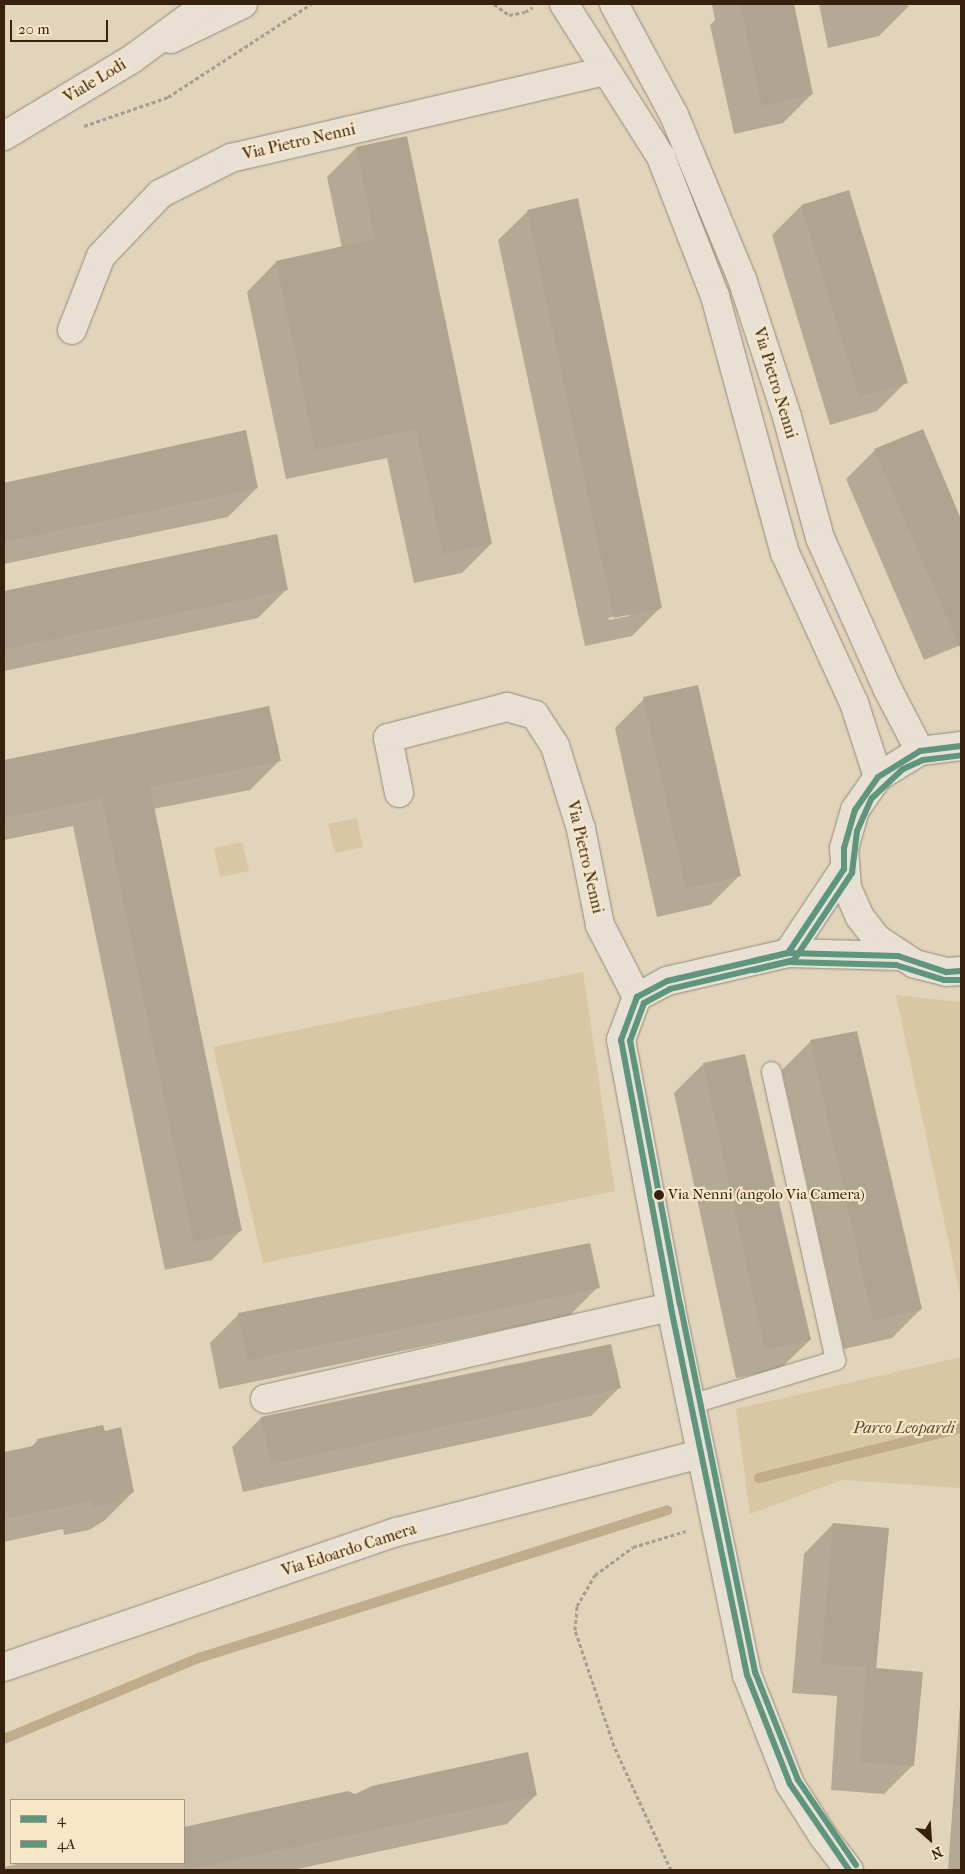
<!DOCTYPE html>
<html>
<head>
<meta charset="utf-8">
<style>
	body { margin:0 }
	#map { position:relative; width:965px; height:1874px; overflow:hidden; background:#e2d4ba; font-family:"IM FELL French Canon",serif }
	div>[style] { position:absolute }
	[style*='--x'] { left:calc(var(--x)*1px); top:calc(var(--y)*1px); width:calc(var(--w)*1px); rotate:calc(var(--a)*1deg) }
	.green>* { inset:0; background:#d9c6a2 }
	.shadow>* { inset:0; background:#0003 }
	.stream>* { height:10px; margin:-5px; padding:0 5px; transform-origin:5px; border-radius:5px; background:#c0ac8a }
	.building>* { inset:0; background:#afa492 }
	.path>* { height:3px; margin-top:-1.5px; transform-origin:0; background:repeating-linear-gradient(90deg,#a69e93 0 4px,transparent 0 6.5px) }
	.roads { filter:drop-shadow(0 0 1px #958a7a) drop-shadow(0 0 1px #958a7a) }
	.service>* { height:19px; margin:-9.5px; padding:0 9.5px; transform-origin:9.5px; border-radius:9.5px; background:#e7e0d3 }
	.minor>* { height:28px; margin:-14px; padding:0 14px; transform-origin:14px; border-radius:14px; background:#e7e0d3 }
	.tertiary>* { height:28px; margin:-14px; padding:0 14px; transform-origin:14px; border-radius:14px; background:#e7e0d3 }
	.bus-1>* { height:6px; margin:-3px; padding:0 3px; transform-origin:3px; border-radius:3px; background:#5e957e }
	.bus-2>* { height:6px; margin:-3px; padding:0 3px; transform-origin:3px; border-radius:3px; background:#5e957e }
	.dots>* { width:14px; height:14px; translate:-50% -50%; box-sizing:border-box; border:2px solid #f7e7c8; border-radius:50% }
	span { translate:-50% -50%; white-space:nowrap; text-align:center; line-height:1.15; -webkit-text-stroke:4.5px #f7e7c8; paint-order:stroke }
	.bus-label { font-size:15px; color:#37200e }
	.left { translate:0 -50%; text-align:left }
	.street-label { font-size:16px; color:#37200e }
	.park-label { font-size:16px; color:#5e462e; font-style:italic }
	.frame { position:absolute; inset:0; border:5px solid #37200e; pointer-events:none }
	.legend { position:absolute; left:10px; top:1799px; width:175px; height:65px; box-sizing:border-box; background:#f7e7c8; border:1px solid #aa977e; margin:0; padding:6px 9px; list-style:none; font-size:15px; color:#37200e }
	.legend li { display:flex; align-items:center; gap:10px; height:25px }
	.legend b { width:25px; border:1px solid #aa977e }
	.north { position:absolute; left:905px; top:1814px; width:50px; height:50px; -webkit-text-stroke:4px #f7e7c8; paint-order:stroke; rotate:154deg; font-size:14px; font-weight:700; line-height:20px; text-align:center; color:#37200e }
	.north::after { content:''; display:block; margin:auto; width:18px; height:22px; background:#37200e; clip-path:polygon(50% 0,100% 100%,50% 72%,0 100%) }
	.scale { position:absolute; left:10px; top:20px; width:98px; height:22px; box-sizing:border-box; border:2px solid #37200e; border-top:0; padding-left:6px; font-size:15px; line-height:18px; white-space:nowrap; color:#37200e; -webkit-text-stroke:4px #f7e7c8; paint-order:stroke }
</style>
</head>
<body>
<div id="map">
	<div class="green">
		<div style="clip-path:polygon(357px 818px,363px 847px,335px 853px,328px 824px)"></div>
		<div style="clip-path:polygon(242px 842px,249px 871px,220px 877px,214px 848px)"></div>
		<div style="clip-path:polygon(583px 972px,615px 1191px,263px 1263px,213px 1047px)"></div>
		<div style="clip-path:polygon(896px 995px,961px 1002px,961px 1299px)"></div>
		<div style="clip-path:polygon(961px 1357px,961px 1488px,842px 1480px,750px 1514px,736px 1409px)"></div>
	</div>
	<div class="shadow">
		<div style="clip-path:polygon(712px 4px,793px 4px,812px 94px,783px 123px,734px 134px,710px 25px,715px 20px)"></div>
		<div style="clip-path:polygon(819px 4px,908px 4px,908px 7px,879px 36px,828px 48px)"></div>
		<div style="clip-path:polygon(406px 137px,491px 544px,462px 573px,414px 583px,387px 458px,286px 479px,247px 292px,276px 262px,342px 248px,327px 177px,356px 148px)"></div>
		<div style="clip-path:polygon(801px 206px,906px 382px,877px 411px,830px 425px,772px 235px)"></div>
		<div style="clip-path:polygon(evenodd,528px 211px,661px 607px,632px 636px,585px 646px,498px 240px,528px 211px,629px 613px,629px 616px,609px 620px,608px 618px,629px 613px)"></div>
		<div style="clip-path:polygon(923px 431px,961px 522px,961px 645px,924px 660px,846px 479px,875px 450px)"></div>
		<div style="clip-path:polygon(245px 432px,257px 488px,228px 517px,4px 564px,4px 483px)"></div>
		<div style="clip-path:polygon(276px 536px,287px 589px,258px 618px,4px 671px,4px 593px)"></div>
		<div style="clip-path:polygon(644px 699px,739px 876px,710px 905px,657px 917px,615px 728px)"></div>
		<div style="clip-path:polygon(268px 708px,279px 761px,250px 790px,153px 809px,241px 1230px,212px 1260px,165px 1270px,73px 826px,4px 840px,4px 762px)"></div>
		<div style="clip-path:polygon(811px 1041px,921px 1309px,892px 1338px,844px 1349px,782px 1070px)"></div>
		<div style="clip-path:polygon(703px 1064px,810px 1340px,780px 1369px,736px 1378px,674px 1093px)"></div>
		<div style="clip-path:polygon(598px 1287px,569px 1316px,219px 1389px,210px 1343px,239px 1314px)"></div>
		<div style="clip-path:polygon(620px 1387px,591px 1416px,243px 1492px,232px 1447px,261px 1418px)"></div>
		<div style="clip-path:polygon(38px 1440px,133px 1492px,104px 1521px,89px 1530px,64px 1535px,63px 1529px,4px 1542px,4px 1453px,30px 1448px)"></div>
		<div style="clip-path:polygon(833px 1524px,888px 1529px,876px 1669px,913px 1765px,884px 1794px,831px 1790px,837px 1696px,792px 1693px,804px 1554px)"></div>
		<div style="clip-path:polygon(961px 1691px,961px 1870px,948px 1870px)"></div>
		<div style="clip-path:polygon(348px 1792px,355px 1796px,536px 1795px,507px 1824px,293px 1870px,4px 1870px,4px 1867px,22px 1863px,184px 1863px,184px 1828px)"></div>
	</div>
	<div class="stream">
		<div style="--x:759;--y:1478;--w:208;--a:-13.9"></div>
		<div style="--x:4;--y:1739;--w:211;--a:-22.6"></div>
		<div style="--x:199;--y:1658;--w:491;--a:-17.5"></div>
	</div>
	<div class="building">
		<div style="clip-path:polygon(740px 4px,794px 4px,813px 94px,762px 106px)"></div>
		<div style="clip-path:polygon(407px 136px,492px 544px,443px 554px,416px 429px,315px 450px,276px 261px,375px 239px,356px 147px)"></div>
		<div style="clip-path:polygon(849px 190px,908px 383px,859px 397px,801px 205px)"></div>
		<div style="clip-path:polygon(578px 198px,662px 608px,614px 618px,527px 210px)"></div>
		<div style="clip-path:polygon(923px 429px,961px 519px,961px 650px,874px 449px)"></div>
		<div style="clip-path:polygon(246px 430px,258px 488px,4px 542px,4px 483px)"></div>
		<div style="clip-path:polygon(277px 534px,288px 590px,4px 649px,4px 591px)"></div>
		<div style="clip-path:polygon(698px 685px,741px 876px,686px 888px,643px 697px)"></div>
		<div style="clip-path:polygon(269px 706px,281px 761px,150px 787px,242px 1231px,194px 1242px,102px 798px,4px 818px,4px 760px)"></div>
		<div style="clip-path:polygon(857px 1031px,922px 1309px,873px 1321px,810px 1040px)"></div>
		<div style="clip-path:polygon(745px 1054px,811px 1340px,765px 1350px,703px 1063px)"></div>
		<div style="clip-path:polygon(590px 1243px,600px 1288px,248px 1360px,238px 1313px)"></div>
		<div style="clip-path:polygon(611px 1344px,621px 1388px,271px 1464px,261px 1417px)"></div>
		<div style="clip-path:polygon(103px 1425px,105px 1431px,121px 1427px,134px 1492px,119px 1495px,120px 1501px,93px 1507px,92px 1501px,9px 1518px,8px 1512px,4px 1513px,4px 1452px,38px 1445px,37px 1439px)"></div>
		<div style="clip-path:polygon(833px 1523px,889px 1528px,876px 1668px,923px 1672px,914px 1766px,860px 1762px,866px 1667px,821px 1664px)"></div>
		<div style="clip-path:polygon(528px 1752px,537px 1795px,184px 1870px,184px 1827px,348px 1791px,355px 1794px,372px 1786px)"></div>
	</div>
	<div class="path">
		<div style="--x:494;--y:4;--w:19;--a:36"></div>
		<div style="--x:509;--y:15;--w:16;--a:-11"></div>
		<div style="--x:525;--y:12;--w:9;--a:-32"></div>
		<div style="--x:84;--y:126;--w:89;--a:-19"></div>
		<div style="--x:168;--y:97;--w:171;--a:-33"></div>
		<div style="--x:671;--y:1870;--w:136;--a:-114.7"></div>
		<div style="--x:614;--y:1746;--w:122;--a:-108.6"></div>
		<div style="--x:575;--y:1630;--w:24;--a:-85"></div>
		<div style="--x:577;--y:1606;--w:36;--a:-60"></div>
		<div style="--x:595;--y:1575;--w:47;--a:-36.4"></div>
		<div style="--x:633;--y:1547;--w:55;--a:-16.8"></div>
	</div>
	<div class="roads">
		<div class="service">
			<div style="--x:690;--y:1404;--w:152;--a:-16.9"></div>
			<div style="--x:835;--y:1360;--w:296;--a:-102.5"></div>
		</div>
		<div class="minor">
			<div style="--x:564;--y:4;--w:181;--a:57.6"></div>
			<div style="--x:661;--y:157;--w:149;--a:68.8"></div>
			<div style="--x:715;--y:296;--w:266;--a:74.8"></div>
			<div style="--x:785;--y:553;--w:165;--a:65.3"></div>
			<div style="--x:854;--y:703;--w:78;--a:72"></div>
			<div style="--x:614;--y:4;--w:126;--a:61.6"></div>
			<div style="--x:674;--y:115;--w:178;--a:67.5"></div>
			<div style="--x:742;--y:279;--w:145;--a:71.9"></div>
			<div style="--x:787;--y:417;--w:125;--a:74.7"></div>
			<div style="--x:820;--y:538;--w:164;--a:65.9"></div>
			<div style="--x:887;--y:688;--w:71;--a:62.4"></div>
			<div style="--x:171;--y:39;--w:80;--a:-25.9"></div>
			<div style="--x:72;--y:330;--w:79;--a:-68.6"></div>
			<div style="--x:101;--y:256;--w:86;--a:-46.4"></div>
			<div style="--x:160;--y:194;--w:80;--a:-26.9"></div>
			<div style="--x:231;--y:158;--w:383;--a:-13.1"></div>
			<div style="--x:961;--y:746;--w:41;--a:173"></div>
			<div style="--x:920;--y:751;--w:49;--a:148.2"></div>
			<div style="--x:878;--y:777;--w:40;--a:124.9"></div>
			<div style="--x:855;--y:810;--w:40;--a:106"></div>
			<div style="--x:844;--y:848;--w:40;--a:85.7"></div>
			<div style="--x:847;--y:888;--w:32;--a:66"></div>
			<div style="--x:860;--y:917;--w:28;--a:52"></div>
			<div style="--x:877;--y:939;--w:45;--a:33.3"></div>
			<div style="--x:915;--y:964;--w:32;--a:14"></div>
			<div style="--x:946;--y:972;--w:15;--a:-4"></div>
			<div style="--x:399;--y:793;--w:56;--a:-101.3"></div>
			<div style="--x:388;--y:738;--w:123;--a:-14.6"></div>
			<div style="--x:507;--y:707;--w:29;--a:16"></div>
			<div style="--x:535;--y:715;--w:37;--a:57"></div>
			<div style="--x:555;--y:746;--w:87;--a:72.6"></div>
			<div style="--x:581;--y:829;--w:98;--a:78.8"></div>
			<div style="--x:600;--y:925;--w:81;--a:62.8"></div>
			<div style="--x:788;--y:953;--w:101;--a:-56.3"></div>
			<div style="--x:265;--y:1399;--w:416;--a:-12.8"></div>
			<div style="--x:4;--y:1667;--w:416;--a:-19"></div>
			<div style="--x:397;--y:1532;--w:313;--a:-14.4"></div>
			<div style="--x:849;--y:1870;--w:43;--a:-127.4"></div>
			<div style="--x:823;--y:1836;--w:62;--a:-122.4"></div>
			<div style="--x:790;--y:1784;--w:117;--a:-111.5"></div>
			<div style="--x:747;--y:1675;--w:376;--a:-101.7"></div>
			<div style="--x:671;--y:1307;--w:272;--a:-100.6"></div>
			<div style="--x:621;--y:1040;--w:46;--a:-69.6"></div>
			<div style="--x:637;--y:997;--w:34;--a:-28"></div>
			<div style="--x:667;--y:981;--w:124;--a:-13"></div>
			<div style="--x:788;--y:953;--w:110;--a:1.6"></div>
		</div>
		<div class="tertiary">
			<div style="--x:4;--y:136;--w:149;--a:-31"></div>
			<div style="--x:132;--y:59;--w:93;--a:-36.3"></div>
		</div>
	</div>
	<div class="bus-1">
		<div style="--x:844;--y:869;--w:21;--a:-90"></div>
		<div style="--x:844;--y:848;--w:40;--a:-74"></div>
		<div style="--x:855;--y:810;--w:40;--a:-55.1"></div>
		<div style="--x:878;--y:777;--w:49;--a:-31.8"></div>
		<div style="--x:920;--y:751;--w:41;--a:-7"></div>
		<div style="--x:753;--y:961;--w:36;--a:-13"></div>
		<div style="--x:788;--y:953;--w:101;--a:-56.3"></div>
		<div style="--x:849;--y:1870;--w:104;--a:-124.5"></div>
		<div style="--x:790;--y:1784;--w:117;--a:-111.5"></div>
		<div style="--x:747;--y:1675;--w:376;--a:-101.7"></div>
		<div style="--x:671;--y:1307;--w:272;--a:-100.6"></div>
		<div style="--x:621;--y:1040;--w:46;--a:-69.6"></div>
		<div style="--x:637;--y:997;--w:34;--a:-28"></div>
		<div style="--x:667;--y:981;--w:124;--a:-13"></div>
		<div style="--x:788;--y:953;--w:110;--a:1.6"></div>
		<div style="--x:898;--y:956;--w:51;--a:18.4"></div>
		<div style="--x:946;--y:972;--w:15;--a:-4"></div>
	</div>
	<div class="bus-2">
		<div style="--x:754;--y:970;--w:36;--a:-13"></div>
		<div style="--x:789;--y:962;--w:107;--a:1.6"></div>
		<div style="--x:896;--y:965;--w:50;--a:17.4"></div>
		<div style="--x:944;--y:980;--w:17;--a:0"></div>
		<div style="--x:856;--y:1865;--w:103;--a:-124.3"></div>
		<div style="--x:798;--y:1780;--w:116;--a:-111.7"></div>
		<div style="--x:755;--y:1672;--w:375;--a:-101.5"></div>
		<div style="--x:680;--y:1305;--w:269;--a:-100.7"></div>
		<div style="--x:630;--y:1041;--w:40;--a:-69.8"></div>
		<div style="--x:644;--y:1003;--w:30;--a:-28"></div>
		<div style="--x:670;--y:989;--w:127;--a:-13.2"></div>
		<div style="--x:794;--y:960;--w:105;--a:-56.3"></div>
		<div style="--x:852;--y:873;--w:42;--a:-83.2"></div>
		<div style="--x:857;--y:831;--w:36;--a:-66"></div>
		<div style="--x:872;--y:798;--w:42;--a:-43.1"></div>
		<div style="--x:903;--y:769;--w:22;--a:-24"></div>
		<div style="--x:923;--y:760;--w:38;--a:-7"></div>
	</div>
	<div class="dots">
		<div style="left:659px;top:1195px;background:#37200e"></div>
	</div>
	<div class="bus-label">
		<span class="left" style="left:668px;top:1195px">Via Nenni (angolo Via Camera)</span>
	</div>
	<div class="street-label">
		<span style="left:95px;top:81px;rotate:-31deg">Viale Lodi</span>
		<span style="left:299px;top:142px;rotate:-13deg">Via Pietro Nenni</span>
		<span style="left:775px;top:383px;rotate:73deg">Via Pietro Nenni</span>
		<span style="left:585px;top:857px;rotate:77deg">Via Pietro Nenni</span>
		<span style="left:349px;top:1550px;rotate:-18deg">Via Edoardo Camera</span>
	</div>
	<div class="park-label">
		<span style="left:904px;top:1428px">Parco Leopardi</span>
	</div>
	<div class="frame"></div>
	<ul class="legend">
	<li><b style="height:6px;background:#5e957e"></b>4</li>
	<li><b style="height:6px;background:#5e957e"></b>4A</li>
	</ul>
	<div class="north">N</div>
	<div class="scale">20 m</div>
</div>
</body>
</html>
